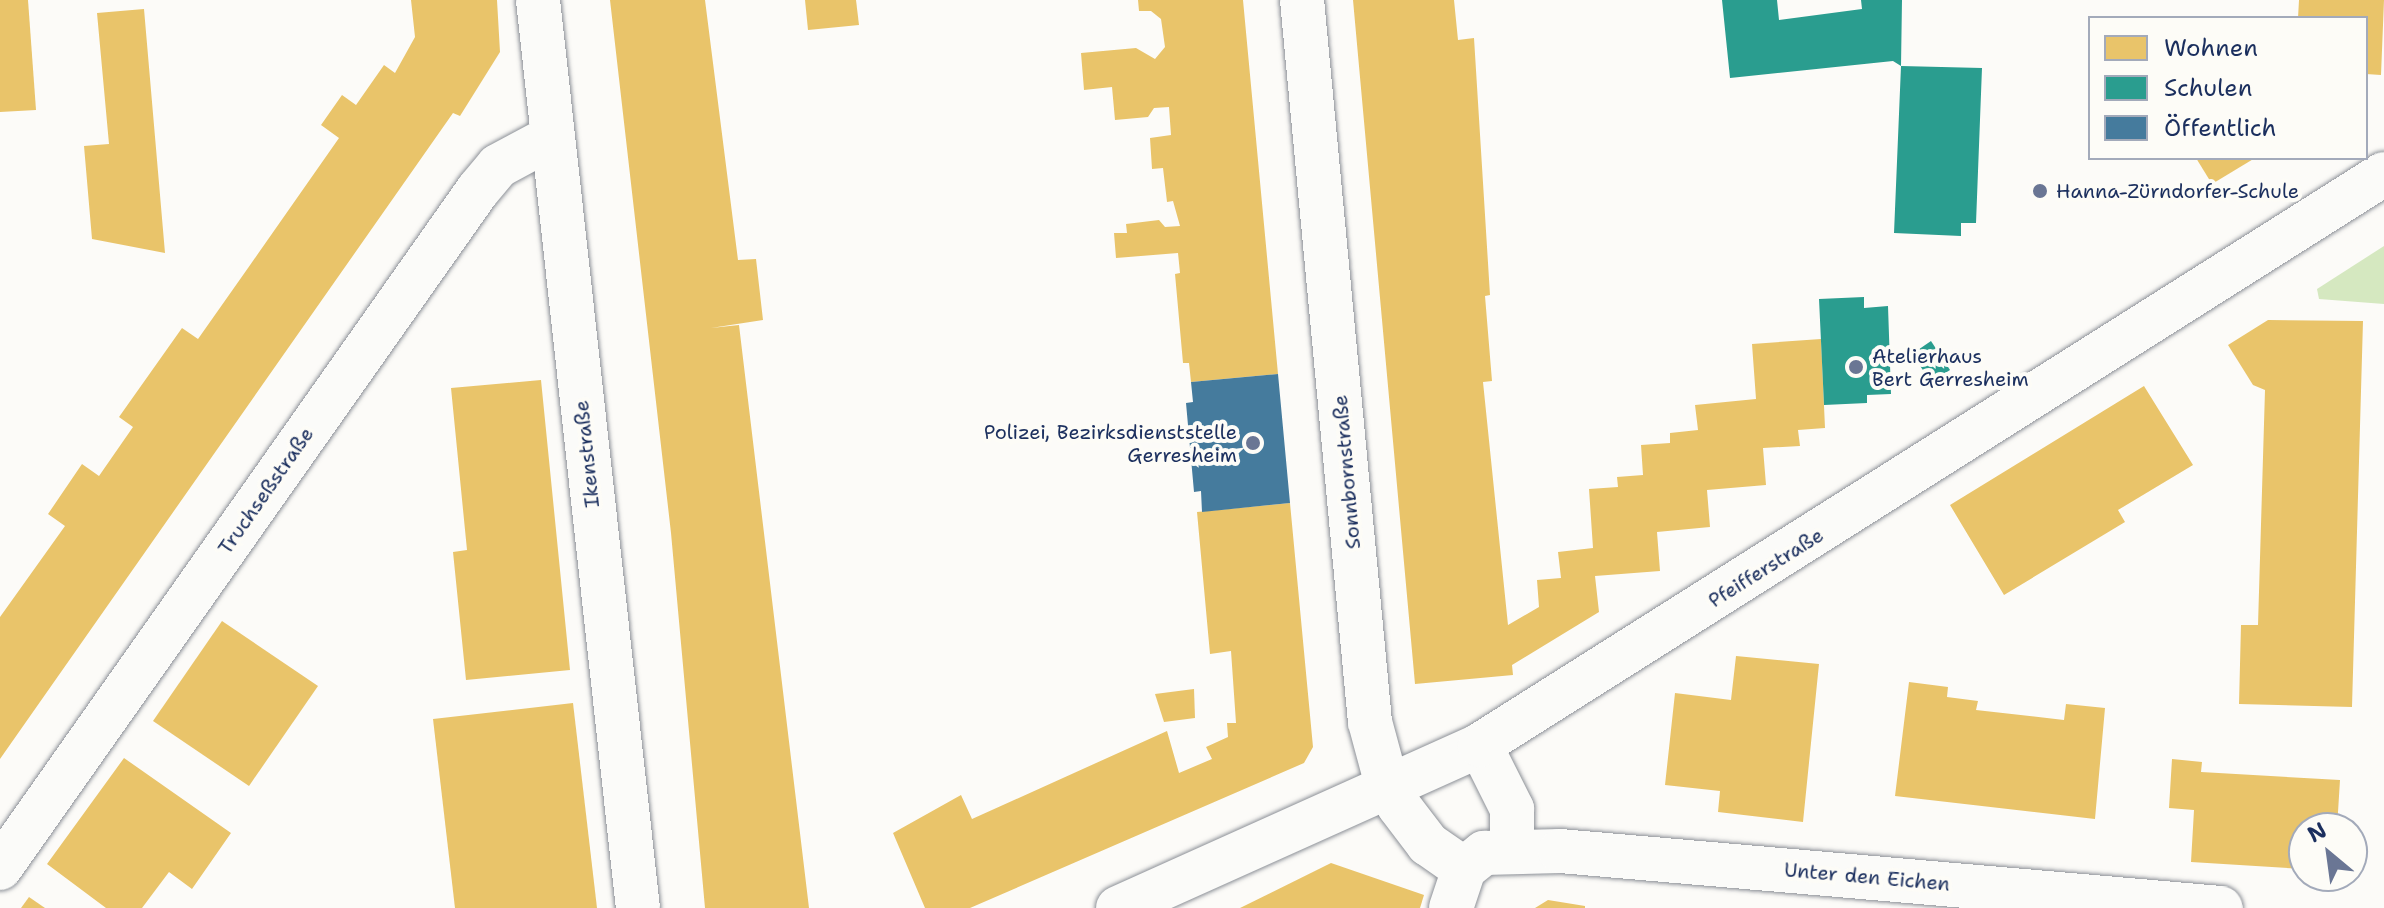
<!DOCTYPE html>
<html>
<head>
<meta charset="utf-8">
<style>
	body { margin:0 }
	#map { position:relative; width:2384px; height:908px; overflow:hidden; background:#fcfbf8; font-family:"Shantell Sans",sans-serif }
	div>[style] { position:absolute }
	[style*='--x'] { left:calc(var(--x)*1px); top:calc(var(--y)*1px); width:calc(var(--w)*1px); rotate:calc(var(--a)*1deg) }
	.green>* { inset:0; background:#d5e8c0 }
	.homes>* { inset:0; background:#e9c46a }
	.schools>* { inset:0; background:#2a9d8f }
	.public>* { inset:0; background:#457b9d }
	.roads { filter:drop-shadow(0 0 2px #8c9097) drop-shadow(0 0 2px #8c9097) }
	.street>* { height:44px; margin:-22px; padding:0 22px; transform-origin:22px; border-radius:22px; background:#fbfbf9 }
	.dots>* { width:22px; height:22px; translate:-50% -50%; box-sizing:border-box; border:4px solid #fdfcf7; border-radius:50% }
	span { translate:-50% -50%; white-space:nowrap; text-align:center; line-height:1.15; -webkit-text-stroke:8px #fdfcf7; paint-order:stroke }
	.poi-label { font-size:20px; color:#1b2f5e }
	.left { translate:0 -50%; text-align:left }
	.right { translate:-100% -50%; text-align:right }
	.street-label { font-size:20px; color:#1b2f5e }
	.legend { position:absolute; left:2088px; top:16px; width:280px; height:144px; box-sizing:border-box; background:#fdfcf7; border:2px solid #a3aaba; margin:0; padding:10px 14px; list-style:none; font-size:24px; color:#1b2f5e }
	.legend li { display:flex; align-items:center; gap:16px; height:40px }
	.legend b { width:40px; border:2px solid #a3aaba }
	.north { position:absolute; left:2288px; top:812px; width:80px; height:80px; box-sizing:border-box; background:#fdfcf7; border:2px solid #a3aaba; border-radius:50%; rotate:331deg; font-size:22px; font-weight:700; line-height:32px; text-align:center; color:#1b2f5e }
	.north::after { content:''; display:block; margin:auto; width:28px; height:36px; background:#6a7694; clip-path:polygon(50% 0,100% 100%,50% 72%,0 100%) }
</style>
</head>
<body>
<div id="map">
	<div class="green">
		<div style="clip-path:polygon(2384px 246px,2384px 304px,2319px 299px,2317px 289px)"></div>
	</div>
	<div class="homes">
		<div style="clip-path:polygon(0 0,28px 0,36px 110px,0 112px)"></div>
		<div style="clip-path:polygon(411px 0,497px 0,500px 52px,460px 116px,453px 113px,0 759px,0 617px,65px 526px,48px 514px,82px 464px,99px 476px,133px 427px,119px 417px,182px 328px,198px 339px,248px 268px,339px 138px,321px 125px,342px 95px,356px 105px,384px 65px,395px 73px,415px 37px)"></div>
		<div style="clip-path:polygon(610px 0,705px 0,738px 260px,756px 259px,763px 320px,711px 328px,739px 325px,809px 908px,705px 908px,671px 533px)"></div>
		<div style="clip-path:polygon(805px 0,856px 0,859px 25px,808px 30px)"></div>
		<div style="clip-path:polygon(1138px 0,1243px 0,1278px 374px,1191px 382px,1189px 363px,1183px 363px,1175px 274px,1180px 273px,1178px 253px,1116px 258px,1114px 233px,1127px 233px,1126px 224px,1159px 220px,1165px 227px,1180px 226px,1173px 201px,1167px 202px,1163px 168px,1152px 169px,1150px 138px,1171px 135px,1169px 107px,1154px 108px,1148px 117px,1115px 120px,1112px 87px,1084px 90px,1081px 53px,1136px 48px,1155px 59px,1165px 47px,1161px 19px,1151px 11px,1139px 11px)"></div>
		<div style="clip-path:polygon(1353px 0,1454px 0,1458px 40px,1474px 38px,1490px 295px,1485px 296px,1492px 381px,1483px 382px,1508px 625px,1539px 607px,1537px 580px,1561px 578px,1558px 552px,1593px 548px,1589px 489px,1618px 487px,1617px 477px,1643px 475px,1641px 445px,1670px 443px,1670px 433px,1698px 430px,1695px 405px,1756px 399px,1752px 344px,1821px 339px,1825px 428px,1798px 430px,1800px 446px,1763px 448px,1766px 485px,1707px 490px,1710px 527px,1657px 532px,1660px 571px,1595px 576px,1599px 612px,1512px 665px,1513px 675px,1415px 684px)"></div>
		<div style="clip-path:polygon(2299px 0,2384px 0,2381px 75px,2366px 74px,2366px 18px,2298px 18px)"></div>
		<div style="clip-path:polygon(144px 9px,165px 253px,92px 239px,84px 146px,109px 144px,97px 13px)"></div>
		<div style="clip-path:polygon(2196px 158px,2255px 158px,2212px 184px)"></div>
		<div style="clip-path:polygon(2268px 320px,2363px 321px,2352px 707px,2239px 704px,2241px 625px,2258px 625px,2265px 390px,2253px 385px,2228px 345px)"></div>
		<div style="clip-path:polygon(541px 380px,570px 670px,466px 680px,453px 552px,467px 550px,451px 388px)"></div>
		<div style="clip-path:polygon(2144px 386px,2193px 465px,2118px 510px,2125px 522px,2004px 595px,1950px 505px)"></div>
		<div style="clip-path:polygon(1290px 503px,1313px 747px,1304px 763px,970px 908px,925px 908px,893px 833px,961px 795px,972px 819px,1167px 731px,1179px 773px,1212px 759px,1206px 747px,1228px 737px,1227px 723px,1236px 723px,1231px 651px,1210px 654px,1197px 512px)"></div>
		<div style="clip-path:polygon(222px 621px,318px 686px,249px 786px,153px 721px)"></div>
		<div style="clip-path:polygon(1736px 656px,1819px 664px,1803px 822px,1718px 812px,1720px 791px,1665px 785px,1675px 693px,1731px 700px)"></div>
		<div style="clip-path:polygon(1909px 682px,1948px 687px,1947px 697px,1978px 701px,1976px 710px,2064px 720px,2066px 704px,2105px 708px,2095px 819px,1895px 796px)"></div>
		<div style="clip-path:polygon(1194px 689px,1195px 718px,1164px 722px,1155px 694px)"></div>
		<div style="clip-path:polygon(573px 703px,597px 908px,455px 908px,433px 719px)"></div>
		<div style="clip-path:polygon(124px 758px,231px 833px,192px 889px,169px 872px,142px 908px,106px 908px,47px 864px)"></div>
		<div style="clip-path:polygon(2172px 759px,2202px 762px,2201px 772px,2340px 780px,2337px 828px,2304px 828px,2304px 869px,2191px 862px,2194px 810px,2169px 808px)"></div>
		<div style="clip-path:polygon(1331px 863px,1424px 895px,1420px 908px,1240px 908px)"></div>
		<div style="clip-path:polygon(29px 897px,45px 908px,21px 908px)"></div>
		<div style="clip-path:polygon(1548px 900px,1585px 906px,1585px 908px,1535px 908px)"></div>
	</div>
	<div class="schools">
		<div style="clip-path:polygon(1722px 0,1777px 0,1779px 20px,1862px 9px,1861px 0,1902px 0,1901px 66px,1982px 68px,1976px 223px,1961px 223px,1961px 236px,1894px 233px,1901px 66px,1893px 61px,1730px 78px)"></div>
		<div style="clip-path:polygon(1864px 297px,1864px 308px,1888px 306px,1891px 394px,1867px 395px,1867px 403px,1824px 405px,1819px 299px)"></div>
		<div style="clip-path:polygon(1931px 341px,1950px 370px,1931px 382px,1912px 354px)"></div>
	</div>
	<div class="public">
		<div style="clip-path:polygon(1278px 374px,1290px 503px,1202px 512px,1201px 491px,1194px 492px,1186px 403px,1193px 402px,1191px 382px)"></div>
	</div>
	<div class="roads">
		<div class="street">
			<div style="--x:538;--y:0;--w:913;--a:83.72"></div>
			<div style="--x:1302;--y:0;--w:725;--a:84.62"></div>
			<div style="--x:1370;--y:722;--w:65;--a:74.9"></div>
			<div style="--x:1387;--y:785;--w:24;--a:60"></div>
			<div style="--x:1399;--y:806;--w:48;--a:52.7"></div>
			<div style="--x:1428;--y:844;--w:44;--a:34.8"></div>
			<div style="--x:1480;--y:745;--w:72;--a:63.4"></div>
			<div style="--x:1512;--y:809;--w:43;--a:90"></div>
			<div style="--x:0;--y:868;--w:830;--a:-54.82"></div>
			<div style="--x:478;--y:190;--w:31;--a:-50"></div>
			<div style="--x:498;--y:166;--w:61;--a:-28.2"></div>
			<div style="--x:1118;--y:908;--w:397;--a:-24.2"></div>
			<div style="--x:1480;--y:745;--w:1069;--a:-32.28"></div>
			<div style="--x:1451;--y:908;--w:41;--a:-71.6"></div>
			<div style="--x:1464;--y:869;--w:26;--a:-39"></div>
			<div style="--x:1484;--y:853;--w:76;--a:-1.5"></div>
			<div style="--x:1560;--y:851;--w:663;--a:4.93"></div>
		</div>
	</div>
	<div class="dots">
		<div style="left:2040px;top:191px;background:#6a7694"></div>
		<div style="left:1856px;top:367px;background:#6a7694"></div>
		<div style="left:1253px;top:443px;background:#6a7694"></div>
	</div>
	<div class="poi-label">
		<span class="left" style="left:2056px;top:191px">Hanna-Zürndorfer-Schule</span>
		<span class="left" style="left:1872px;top:368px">Atelierhaus<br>Bert Gerresheim</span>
		<span class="right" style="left:1237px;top:444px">Polizei, Bezirksdienststelle<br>Gerresheim</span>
	</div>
	<div class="street-label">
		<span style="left:587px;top:454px;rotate:-96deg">Ikenstraße</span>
		<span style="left:1347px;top:472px;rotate:-95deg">Sonnbornstraße</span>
		<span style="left:266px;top:491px;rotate:-55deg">Truchseßstraße</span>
		<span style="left:1766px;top:568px;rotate:-32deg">Pfeifferstraße</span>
		<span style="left:1867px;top:877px;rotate:5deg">Unter den Eichen</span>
	</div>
	<ul class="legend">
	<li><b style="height:22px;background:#e9c46a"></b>Wohnen</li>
	<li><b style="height:22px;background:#2a9d8f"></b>Schulen</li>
	<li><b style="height:22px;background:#457b9d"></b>Öffentlich</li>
	</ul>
	<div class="north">N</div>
</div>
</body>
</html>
